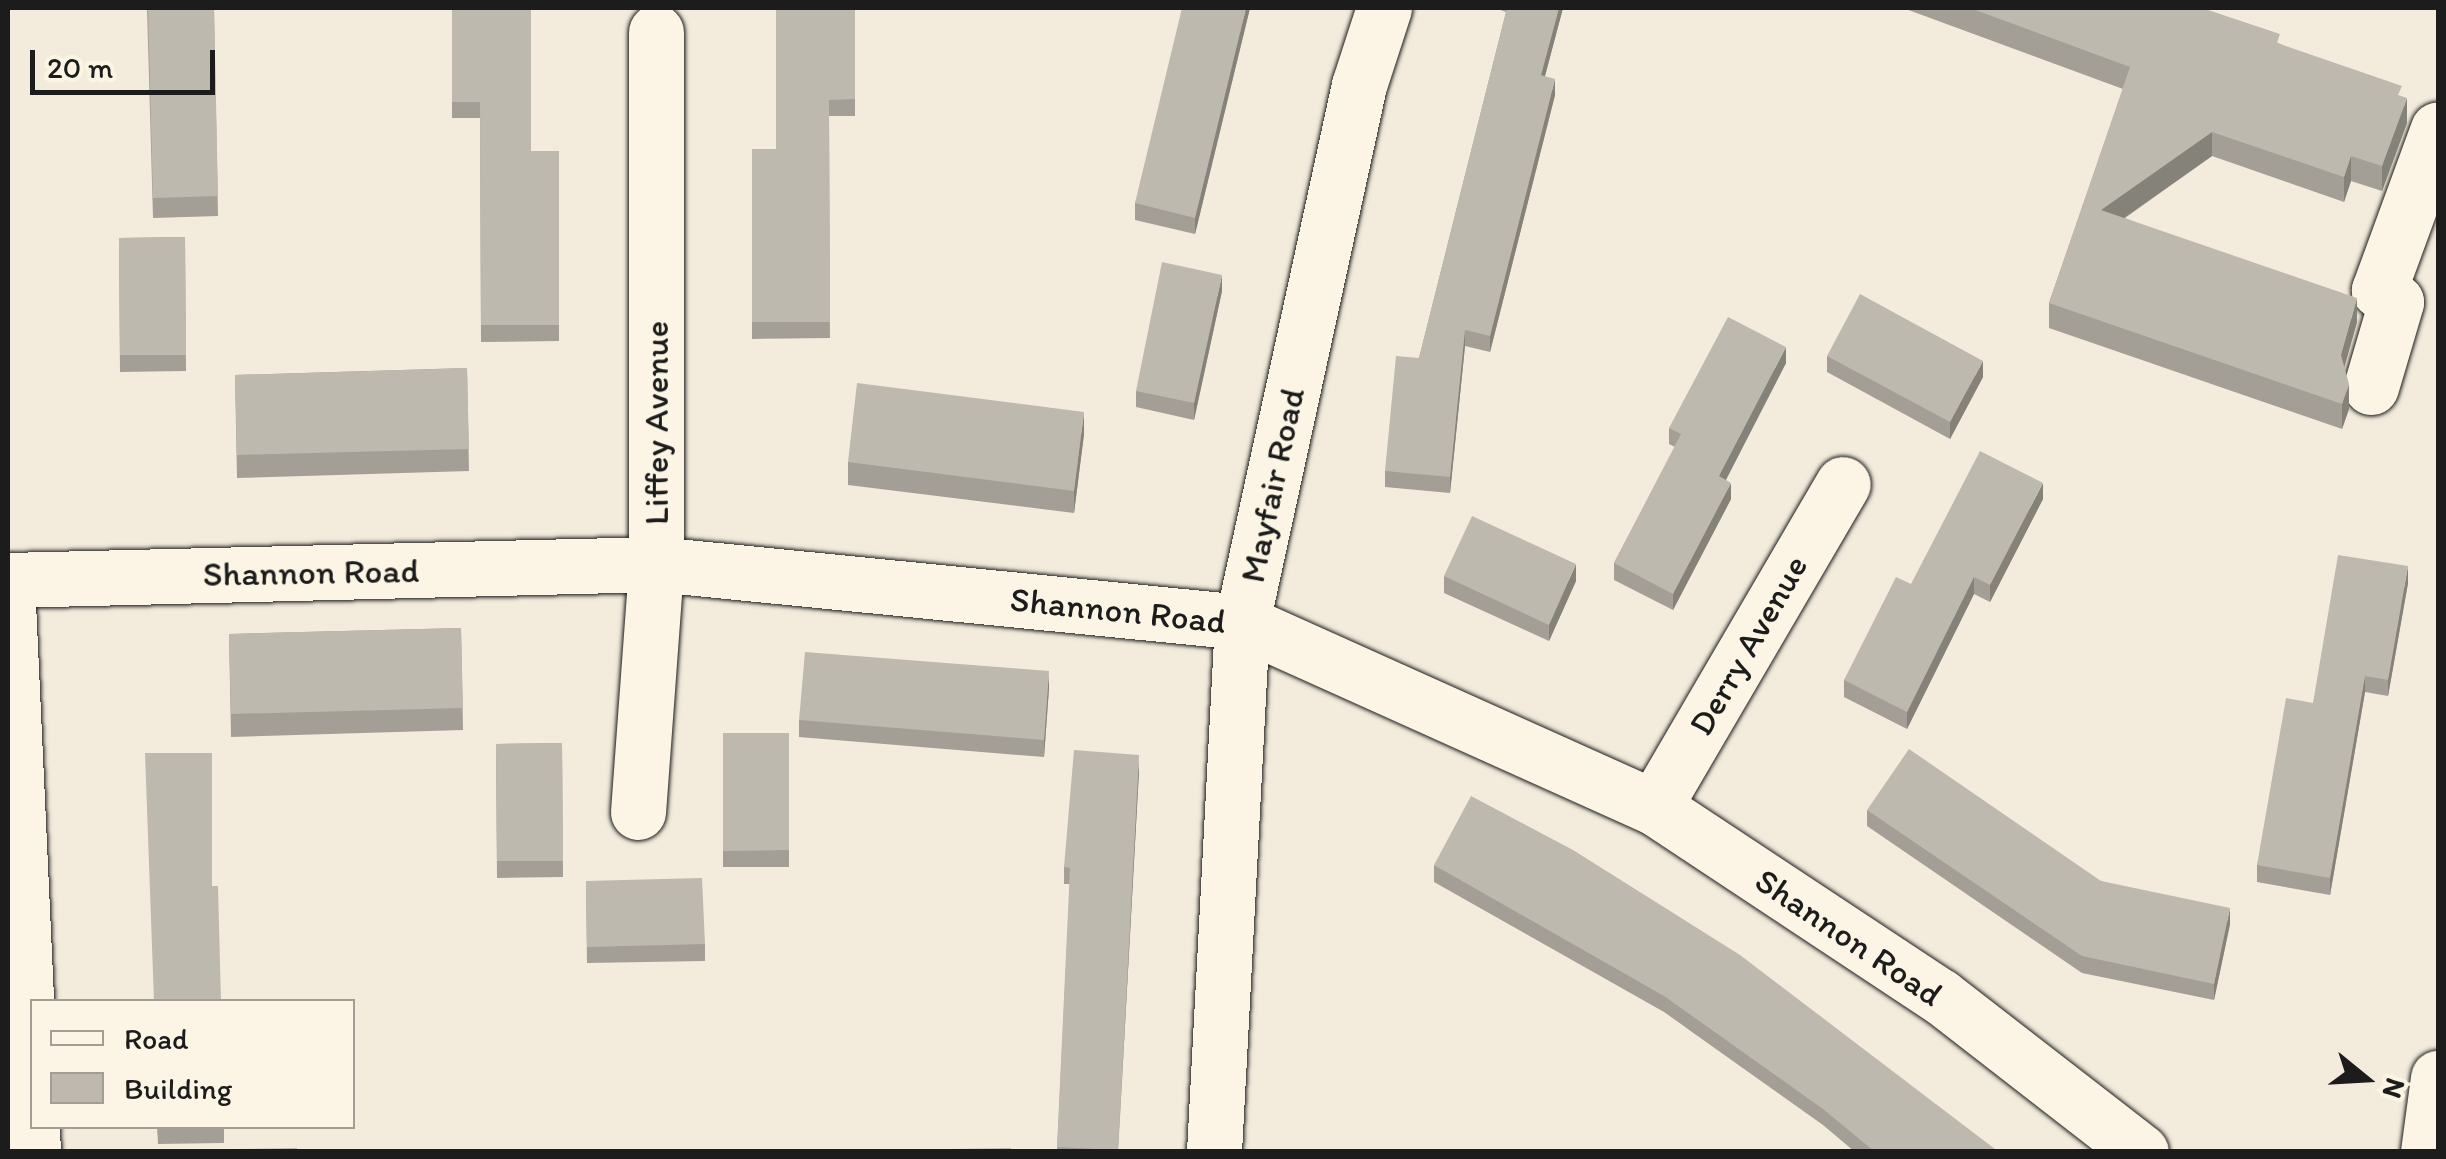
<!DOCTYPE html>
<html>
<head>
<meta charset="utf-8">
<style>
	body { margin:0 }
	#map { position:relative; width:2446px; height:1159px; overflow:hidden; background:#f3ecdd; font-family:Itim,sans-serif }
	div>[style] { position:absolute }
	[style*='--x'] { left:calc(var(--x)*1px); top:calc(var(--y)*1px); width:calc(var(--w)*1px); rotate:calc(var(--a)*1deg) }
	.roads { filter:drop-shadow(0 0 2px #1c1c1c) drop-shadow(0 0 2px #1c1c1c) }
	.minor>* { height:55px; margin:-27.5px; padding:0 27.5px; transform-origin:27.5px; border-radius:27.5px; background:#fcf5e5 }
	.wall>* { inset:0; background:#a39f96 }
	.shaded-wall>* { inset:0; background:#85827a }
	.building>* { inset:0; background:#beb9ae }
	span { translate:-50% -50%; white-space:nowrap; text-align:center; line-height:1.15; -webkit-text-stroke:9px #fcf5e5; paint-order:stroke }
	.street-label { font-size:35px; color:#1c1c1c }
	.frame { position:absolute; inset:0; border:10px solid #1c1c1c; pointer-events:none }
	.legend { position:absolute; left:30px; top:999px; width:325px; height:130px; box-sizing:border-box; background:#fcf5e5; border:2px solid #a29e95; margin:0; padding:12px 18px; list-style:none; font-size:30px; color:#1c1c1c }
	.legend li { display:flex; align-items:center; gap:20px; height:50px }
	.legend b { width:50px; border:2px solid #a29e95 }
	.north { position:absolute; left:2316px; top:1029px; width:100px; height:100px; -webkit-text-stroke:8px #fcf5e5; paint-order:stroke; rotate:108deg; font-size:28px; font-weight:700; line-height:40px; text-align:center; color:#1c1c1c }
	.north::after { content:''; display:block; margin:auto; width:35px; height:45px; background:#1c1c1c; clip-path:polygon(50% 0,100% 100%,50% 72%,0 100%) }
	.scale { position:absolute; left:30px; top:50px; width:185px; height:45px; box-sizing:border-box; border:5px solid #1c1c1c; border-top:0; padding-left:12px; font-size:30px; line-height:35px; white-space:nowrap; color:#1c1c1c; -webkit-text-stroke:8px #fcf5e5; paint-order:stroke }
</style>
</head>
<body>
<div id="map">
	<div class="roads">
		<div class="minor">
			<div style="--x:2371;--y:387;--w:89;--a:-73.6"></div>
			<div style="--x:2396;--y:302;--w:21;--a:-145"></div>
			<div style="--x:2379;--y:290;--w:171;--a:-69.9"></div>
			<div style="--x:8;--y:580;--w:648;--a:-1.41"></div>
			<div style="--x:656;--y:564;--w:589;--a:5.65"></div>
			<div style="--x:1242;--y:622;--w:452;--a:24.2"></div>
			<div style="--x:1654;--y:807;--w:343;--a:33.5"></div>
			<div style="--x:1940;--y:996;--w:254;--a:37.8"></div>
			<div style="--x:8;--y:603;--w:550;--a:87.39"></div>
			<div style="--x:1654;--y:807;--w:374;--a:-59.7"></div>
			<div style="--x:638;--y:812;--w:249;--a:-85.8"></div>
			<div style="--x:656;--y:564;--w:532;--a:-90"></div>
			<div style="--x:1214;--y:1152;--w:531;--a:-86.98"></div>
			<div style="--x:1242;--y:622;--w:550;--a:-77.71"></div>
			<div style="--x:1359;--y:85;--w:81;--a:-72"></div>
			<div style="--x:2428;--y:1152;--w:75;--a:-82.3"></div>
		</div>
	</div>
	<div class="wall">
		<div style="clip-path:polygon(147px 8px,214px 8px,218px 216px,153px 218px)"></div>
		<div style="clip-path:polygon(452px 8px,531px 151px,559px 151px,559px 341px,481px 342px,480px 118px,452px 118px)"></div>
		<div style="clip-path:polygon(855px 8px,855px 116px,829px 116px,830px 338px,752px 339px,752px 149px,776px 149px)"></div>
		<div style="clip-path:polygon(1250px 8px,1195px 234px,1135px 220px,1135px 203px)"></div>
		<div style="clip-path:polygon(1495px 8px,1563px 8px,1545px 76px,1555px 95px,1490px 352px,1465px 346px,1450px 493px,1385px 487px,1385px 471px,1419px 358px,1506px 12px)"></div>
		<div style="clip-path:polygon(1903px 8px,2202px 8px,2280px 44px,2402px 97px,2407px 123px,2382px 191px,2351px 181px,2344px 202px,2212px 156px,2125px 218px,2357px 322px,2344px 368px,2349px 409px,2342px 429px,2049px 328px,2049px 303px,2123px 89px)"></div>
		<div style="clip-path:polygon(185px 237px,186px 371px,120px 372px,119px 238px)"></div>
		<div style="clip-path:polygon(1222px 291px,1194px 420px,1136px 407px,1136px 391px)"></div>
		<div style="clip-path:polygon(1827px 356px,1983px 377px,1950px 439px,1827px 372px)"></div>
		<div style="clip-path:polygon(1786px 363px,1726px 480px,1731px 499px,1673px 610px,1614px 580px,1614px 563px,1675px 447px,1669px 444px,1669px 428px)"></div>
		<div style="clip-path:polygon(467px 368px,469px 471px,237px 478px,235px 375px)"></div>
		<div style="clip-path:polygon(1084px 434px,1074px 513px,848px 485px,848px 462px)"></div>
		<div style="clip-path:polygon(2043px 499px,1990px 602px,1974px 594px,1907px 729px,1844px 697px,1844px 680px,1911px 584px)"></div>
		<div style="clip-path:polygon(1444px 576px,1576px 581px,1549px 641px,1444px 593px)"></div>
		<div style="clip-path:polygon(2408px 583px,2388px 696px,2365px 692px,2330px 895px,2257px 882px,2257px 865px,2313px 703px)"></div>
		<div style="clip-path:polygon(461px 628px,463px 730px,231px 737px,229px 634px)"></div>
		<div style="clip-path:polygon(1049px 688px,1044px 757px,799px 737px,799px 720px)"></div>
		<div style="clip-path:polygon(723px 733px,789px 733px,789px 867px,723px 867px)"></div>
		<div style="clip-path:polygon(562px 743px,563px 877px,497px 878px,496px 744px)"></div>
		<div style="clip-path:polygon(1139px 771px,1118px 1152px,1057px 1152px,1070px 884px,1064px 884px,1064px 867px)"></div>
		<div style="clip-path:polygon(1867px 810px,2101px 881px,2230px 924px,2214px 1000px,2082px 973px,1867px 826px)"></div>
		<div style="clip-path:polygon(1434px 865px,1999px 1152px,1855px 1152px,1823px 1125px,1664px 1012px,1434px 882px)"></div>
		<div style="clip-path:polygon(586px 881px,705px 944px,705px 961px,587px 963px)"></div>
		<div style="clip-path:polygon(157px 1126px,224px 1126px,224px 1143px,158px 1144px)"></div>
	</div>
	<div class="shaded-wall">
		<div style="clip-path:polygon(1246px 8px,1250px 8px,1195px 234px,1195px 218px)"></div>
		<div style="clip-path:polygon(1559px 8px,1563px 8px,1541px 91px,1541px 75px)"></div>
		<div style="clip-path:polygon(1555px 79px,1555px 95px,1490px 352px,1490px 336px)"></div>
		<div style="clip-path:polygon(2407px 98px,2407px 123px,2382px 191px,2382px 166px)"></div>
		<div style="clip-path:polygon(2212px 132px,2212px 156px,2101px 234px,2101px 210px)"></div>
		<div style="clip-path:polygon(2351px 156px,2351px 181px,2344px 202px,2344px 177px)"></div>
		<div style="clip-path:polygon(1222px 275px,1222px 291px,1194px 420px,1194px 403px)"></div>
		<div style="clip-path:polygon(2357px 298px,2357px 322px,2341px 379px,2341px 355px)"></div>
		<div style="clip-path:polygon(1465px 330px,1465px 346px,1450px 493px,1450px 477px)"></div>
		<div style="clip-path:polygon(1786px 347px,1786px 363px,1719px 493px,1719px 476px)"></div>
		<div style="clip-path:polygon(1983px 361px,1983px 377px,1950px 439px,1950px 422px)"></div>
		<div style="clip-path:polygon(2349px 384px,2349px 409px,2342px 429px,2342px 404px)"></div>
		<div style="clip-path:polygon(1084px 412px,1084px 434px,1074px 513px,1074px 491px)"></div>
		<div style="clip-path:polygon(1731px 483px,1731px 499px,1673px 610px,1673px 594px)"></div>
		<div style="clip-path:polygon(2043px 483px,2043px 499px,1990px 602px,1990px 585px)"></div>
		<div style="clip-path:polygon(1576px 564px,1576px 581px,1549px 641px,1549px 625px)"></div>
		<div style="clip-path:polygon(2408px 566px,2408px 583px,2388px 696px,2388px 680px)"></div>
		<div style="clip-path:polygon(1974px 577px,1974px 594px,1907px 729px,1907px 712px)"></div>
		<div style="clip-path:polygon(1049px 671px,1049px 688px,1044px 757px,1044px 740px)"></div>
		<div style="clip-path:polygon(2365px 676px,2365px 692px,2330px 895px,2330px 878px)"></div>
		<div style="clip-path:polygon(1139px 755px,1139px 771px,1118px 1152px)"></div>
		<div style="clip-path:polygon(2230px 908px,2230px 924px,2214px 1000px,2214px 984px)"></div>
	</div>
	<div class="building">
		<div style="clip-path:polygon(148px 8px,214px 8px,218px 196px,153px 198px)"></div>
		<div style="clip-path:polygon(452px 8px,531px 8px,531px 151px,559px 151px,559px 325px,481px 325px,480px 102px,452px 102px)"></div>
		<div style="clip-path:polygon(776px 8px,855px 8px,855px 99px,829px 100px,830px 322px,752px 322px,752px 149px,776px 149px)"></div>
		<div style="clip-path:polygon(1182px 8px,1246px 8px,1195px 218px,1135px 203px)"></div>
		<div style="clip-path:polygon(1507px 8px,1559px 8px,1541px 75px,1555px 79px,1490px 336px,1465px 330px,1450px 477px,1385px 471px,1396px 356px,1419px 358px)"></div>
		<div style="clip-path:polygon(1970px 8px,2202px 8px,2280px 34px,2277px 43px,2402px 86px,2398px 95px,2407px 98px,2382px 166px,2351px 156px,2344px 177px,2212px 132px,2101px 210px,2357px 298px,2341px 355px,2349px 384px,2342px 404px,2049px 303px,2130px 67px)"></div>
		<div style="clip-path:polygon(185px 237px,186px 355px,120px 355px,119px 238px)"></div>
		<div style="clip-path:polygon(1162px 262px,1222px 275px,1194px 403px,1136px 391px)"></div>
		<div style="clip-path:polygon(1860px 294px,1983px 361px,1950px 422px,1827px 356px)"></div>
		<div style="clip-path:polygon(1728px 317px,1786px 347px,1719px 476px,1731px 483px,1673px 594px,1614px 563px,1681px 434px,1669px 428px)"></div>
		<div style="clip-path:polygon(467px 368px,469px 449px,237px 455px,235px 375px)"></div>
		<div style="clip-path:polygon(857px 383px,1084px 412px,1074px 491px,848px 462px)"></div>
		<div style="clip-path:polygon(1980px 451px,2043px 483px,1990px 585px,1974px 577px,1907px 712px,1844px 680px,1896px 577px,1911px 584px)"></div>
		<div style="clip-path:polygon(1472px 516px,1576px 564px,1549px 625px,1444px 576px)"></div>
		<div style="clip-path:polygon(2338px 555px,2408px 566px,2388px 680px,2365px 676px,2330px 878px,2257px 865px,2286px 698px,2313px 703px)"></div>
		<div style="clip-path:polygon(461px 628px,463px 708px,231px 714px,229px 634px)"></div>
		<div style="clip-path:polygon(805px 652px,1049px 671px,1044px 740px,799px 720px)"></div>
		<div style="clip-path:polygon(723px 733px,789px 733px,789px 850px,723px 851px)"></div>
		<div style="clip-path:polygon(562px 743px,563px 861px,497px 861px,496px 744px)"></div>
		<div style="clip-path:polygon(1909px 749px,2101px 881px,2230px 908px,2214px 984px,2082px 956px,1867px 810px)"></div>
		<div style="clip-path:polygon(1074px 750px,1139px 755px,1118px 1150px,1057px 1147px,1070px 868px,1064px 867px)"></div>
		<div style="clip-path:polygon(145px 753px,212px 753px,212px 886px,218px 886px,221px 1002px,154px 1002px)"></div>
		<div style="clip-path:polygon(1471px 796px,1573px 850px,1740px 955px,1999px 1152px,1875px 1152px,1823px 1109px,1664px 996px,1434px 865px)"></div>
		<div style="clip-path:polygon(702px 878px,705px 944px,587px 947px,586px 881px)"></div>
		<div style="clip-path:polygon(297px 1148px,297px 1152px,233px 1152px,233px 1149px)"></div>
		<div style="clip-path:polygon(1011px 1148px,1011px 1152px,769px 1152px)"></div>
	</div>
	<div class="street-label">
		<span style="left:656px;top:423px;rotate:-90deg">Liffey Avenue</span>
		<span style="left:1272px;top:485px;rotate:-78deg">Mayfair Road</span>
		<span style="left:311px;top:572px;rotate:-1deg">Shannon Road</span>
		<span style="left:1118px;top:610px;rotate:6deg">Shannon Road</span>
		<span style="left:1748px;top:645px;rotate:-60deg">Derry Avenue</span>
		<span style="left:1849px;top:937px;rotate:34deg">Shannon Road</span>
	</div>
	<div class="frame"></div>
	<ul class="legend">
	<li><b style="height:12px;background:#fcf5e5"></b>Road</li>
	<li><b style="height:28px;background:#beb9ae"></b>Building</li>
	</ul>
	<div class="north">N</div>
	<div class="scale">20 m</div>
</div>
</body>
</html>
